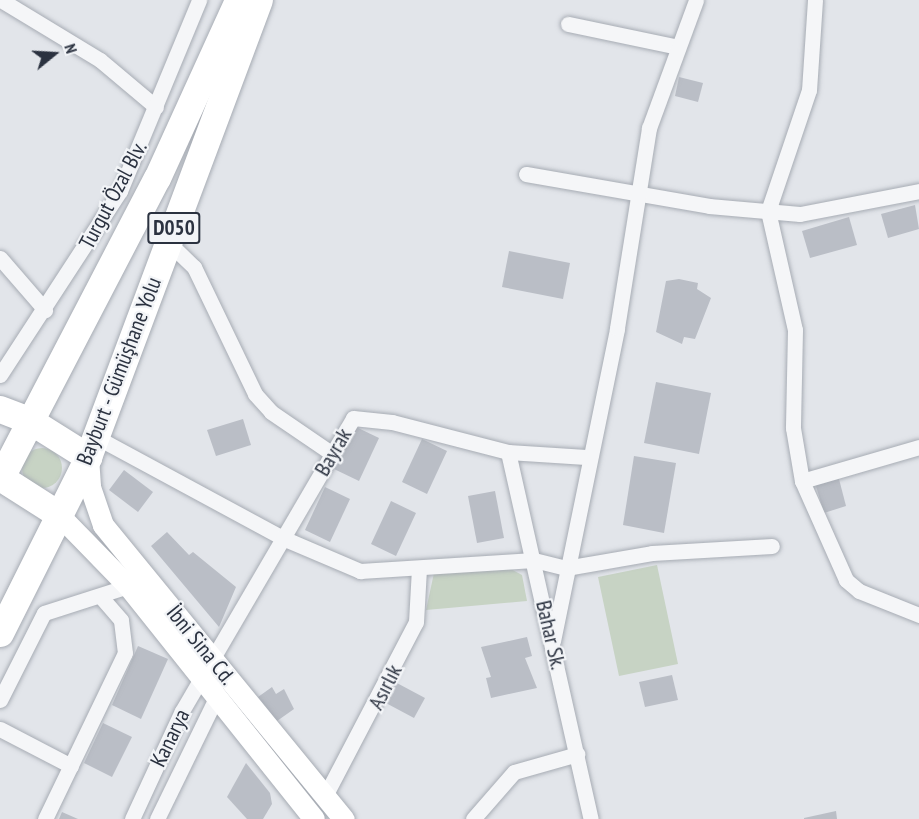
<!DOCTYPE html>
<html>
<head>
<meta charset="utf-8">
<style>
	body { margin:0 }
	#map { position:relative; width:919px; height:819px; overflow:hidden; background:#e2e5ea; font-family:"PT Sans Narrow",sans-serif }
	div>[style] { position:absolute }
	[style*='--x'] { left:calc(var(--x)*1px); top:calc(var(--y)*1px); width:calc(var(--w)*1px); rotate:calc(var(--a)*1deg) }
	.green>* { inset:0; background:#c7d3c4 }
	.round { border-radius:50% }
	.building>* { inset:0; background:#babec6 }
	.roads { filter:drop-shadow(0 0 2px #a7acb4) drop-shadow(0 0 2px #a7acb4) }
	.street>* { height:15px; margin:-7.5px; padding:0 7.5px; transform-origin:7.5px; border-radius:7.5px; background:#f5f6f8 }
	.secondary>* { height:21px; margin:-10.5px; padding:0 10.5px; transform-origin:10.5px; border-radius:10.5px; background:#fff }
	.highway>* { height:27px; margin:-13.5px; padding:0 13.5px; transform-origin:13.5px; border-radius:13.5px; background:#fff }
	span { translate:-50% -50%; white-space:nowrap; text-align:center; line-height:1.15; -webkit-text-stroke:4.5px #f2f4f7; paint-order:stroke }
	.shield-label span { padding:2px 4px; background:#f2f4f7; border:2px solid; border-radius:4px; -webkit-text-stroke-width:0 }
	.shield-label { font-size:21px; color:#2b3240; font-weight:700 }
	.street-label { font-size:22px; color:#2b3240 }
	.north { position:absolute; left:24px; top:24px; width:60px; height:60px; -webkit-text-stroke:4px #f2f4f7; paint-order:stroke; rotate:72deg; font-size:16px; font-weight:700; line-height:24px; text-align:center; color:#2b3240 }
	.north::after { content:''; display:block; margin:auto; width:21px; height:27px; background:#2b3240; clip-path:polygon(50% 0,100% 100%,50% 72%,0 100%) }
</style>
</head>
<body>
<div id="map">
	<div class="green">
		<div class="round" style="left:22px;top:448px;width:40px;height:40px"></div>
		<div style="clip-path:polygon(657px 565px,678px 664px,619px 676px,598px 577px)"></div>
		<div style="clip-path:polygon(509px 568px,522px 575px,527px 601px,426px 610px,434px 573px)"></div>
	</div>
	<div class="building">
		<div style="clip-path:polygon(679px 77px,703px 83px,698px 102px,675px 96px)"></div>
		<div style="clip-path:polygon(915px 205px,919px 229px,888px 238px,881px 214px)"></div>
		<div style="clip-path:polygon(849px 217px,857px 245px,810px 258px,802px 231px)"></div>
		<div style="clip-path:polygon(509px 251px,570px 263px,563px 299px,502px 287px)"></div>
		<div style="clip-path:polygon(679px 279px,698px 283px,697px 289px,711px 298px,695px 339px,684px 337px,682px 344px,656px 332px,666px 281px)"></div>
		<div style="clip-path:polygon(656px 382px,711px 393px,699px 454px,644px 443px)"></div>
		<div style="clip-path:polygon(243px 419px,251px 445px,216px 456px,207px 430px)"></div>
		<div style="clip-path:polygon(354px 426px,379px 438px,359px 481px,334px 469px)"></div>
		<div style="clip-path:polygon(422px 439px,447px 451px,427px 494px,402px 482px)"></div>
		<div style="clip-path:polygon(634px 456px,676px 463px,664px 533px,623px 525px)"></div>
		<div style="clip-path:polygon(124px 470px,153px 492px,138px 512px,109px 490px)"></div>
		<div style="clip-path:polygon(832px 478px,839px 479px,846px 506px,824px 513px,815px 483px)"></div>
		<div style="clip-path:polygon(325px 487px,350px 499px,330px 542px,305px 530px)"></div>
		<div style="clip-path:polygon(495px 491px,504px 538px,477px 543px,468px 496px)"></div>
		<div style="clip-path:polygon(391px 501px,416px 513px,396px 556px,371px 544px)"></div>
		<div style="clip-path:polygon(167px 532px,189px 555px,193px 552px,236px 587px,219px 627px,151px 546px)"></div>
		<div style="clip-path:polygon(527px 637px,532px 656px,525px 658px,537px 688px,491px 698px,486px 678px,491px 677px,481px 647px)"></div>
		<div style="clip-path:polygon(138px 646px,168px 659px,141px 719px,112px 705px)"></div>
		<div style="clip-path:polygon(672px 675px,678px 700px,645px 707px,639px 682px)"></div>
		<div style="clip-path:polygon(395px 682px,425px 698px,414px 718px,384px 702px)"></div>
		<div style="clip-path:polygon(272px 687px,276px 694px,284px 689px,294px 709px,277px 721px,258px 697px)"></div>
		<div style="clip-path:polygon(103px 723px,132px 737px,112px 777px,84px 763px)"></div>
		<div style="clip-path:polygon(246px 763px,270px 793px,272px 804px,263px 819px,247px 819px,227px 797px)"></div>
		<div style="clip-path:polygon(836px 811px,837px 819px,804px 819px,804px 818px)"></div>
		<div style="clip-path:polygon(62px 812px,78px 819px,59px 819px)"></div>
	</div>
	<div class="roads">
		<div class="street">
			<div style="--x:1;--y:0;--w:116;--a:31.2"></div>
			<div style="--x:100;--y:60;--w:73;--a:40"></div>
			<div style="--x:815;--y:0;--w:90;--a:93.8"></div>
			<div style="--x:809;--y:90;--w:128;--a:108.7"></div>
			<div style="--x:768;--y:211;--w:122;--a:77.2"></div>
			<div style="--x:795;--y:330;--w:98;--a:91.2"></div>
			<div style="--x:793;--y:428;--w:54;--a:80.4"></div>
			<div style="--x:802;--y:481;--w:108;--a:66"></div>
			<div style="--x:846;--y:580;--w:17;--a:40"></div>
			<div style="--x:859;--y:591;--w:65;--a:21.8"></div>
			<div style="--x:568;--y:24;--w:112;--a:11.8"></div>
			<div style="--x:526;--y:174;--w:186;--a:9.9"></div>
			<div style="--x:709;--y:206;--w:91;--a:5"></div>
			<div style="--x:800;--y:214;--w:121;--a:-10.9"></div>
			<div style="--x:169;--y:243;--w:35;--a:44"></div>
			<div style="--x:194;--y:267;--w:141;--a:64.3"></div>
			<div style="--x:255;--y:394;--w:24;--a:48"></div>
			<div style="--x:271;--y:412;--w:73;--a:34.3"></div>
			<div style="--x:0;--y:258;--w:69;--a:49.1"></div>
			<div style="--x:0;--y:375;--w:220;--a:-56.9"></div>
			<div style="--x:120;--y:191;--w:207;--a:-67.5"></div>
			<div style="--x:96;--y:437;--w:215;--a:28.4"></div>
			<div style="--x:285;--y:539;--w:82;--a:23.1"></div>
			<div style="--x:360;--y:571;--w:174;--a:-3.6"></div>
			<div style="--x:534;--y:560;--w:33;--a:14"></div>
			<div style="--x:566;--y:568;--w:87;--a:-9.9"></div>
			<div style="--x:652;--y:553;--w:120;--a:-3.3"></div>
			<div style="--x:508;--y:452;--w:376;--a:77.3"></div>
			<div style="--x:802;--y:481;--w:122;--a:-16.2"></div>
			<div style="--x:553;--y:641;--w:319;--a:-78.4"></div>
			<div style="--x:617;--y:328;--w:203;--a:-80.9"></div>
			<div style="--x:649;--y:128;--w:136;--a:-69.8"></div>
			<div style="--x:0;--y:700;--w:97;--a:-63.2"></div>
			<div style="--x:44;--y:613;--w:88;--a:-17.8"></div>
			<div style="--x:0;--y:729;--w:80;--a:27.5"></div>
			<div style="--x:325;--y:796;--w:196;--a:-62.4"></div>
			<div style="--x:416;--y:622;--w:53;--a:-86.8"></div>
			<div style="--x:45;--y:819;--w:184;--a:-64.3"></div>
			<div style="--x:125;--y:653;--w:33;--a:-97"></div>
			<div style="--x:121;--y:620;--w:32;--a:-131"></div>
			<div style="--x:132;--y:819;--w:119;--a:-65.2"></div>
			<div style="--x:182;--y:711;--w:339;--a:-59.7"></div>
			<div style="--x:353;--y:418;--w:39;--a:6"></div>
			<div style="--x:392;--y:422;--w:120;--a:14.5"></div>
			<div style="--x:508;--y:452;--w:78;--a:3.7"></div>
			<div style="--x:157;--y:819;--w:132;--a:-64"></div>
			<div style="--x:215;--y:700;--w:13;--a:-90"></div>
			<div style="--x:473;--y:819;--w:62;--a:-48.9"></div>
			<div style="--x:514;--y:772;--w:66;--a:-15.9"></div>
		</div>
		<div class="secondary">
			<div style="--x:88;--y:457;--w:30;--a:86"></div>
			<div style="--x:90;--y:487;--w:40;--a:71.1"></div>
			<div style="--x:103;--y:525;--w:380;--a:50.7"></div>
			<div style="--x:58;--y:514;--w:100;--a:45.8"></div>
			<div style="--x:128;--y:586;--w:298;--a:51.4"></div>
		</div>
		<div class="highway">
			<div style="--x:0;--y:409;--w:31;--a:21"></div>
			<div style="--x:29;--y:420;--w:70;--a:32.1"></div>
			<div style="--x:0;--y:477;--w:69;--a:32.5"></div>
			<div style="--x:0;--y:479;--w:339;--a:-62.5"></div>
			<div style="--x:157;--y:178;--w:196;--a:-65.5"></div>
			<div style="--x:0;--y:633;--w:197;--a:-63.4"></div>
			<div style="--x:88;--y:457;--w:488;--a:-69.5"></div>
		</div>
	</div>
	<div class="shield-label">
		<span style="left:174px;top:228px">D050</span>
	</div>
	<div class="street-label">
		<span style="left:113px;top:195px;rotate:-62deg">Turgut Özal Blv.</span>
		<span style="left:119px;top:371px;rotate:-69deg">Bayburt - Gümüşhane Yolu</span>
		<span style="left:333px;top:452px;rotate:-60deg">Bayrak</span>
		<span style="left:551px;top:635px;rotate:77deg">Bahar Sk.</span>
		<span style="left:201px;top:645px;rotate:51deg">İbni Sina Cd.</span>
		<span style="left:385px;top:687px;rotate:-63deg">Asırlık</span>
		<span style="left:170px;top:738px;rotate:-64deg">Kanarya</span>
	</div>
	<div class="north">N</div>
</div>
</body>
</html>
